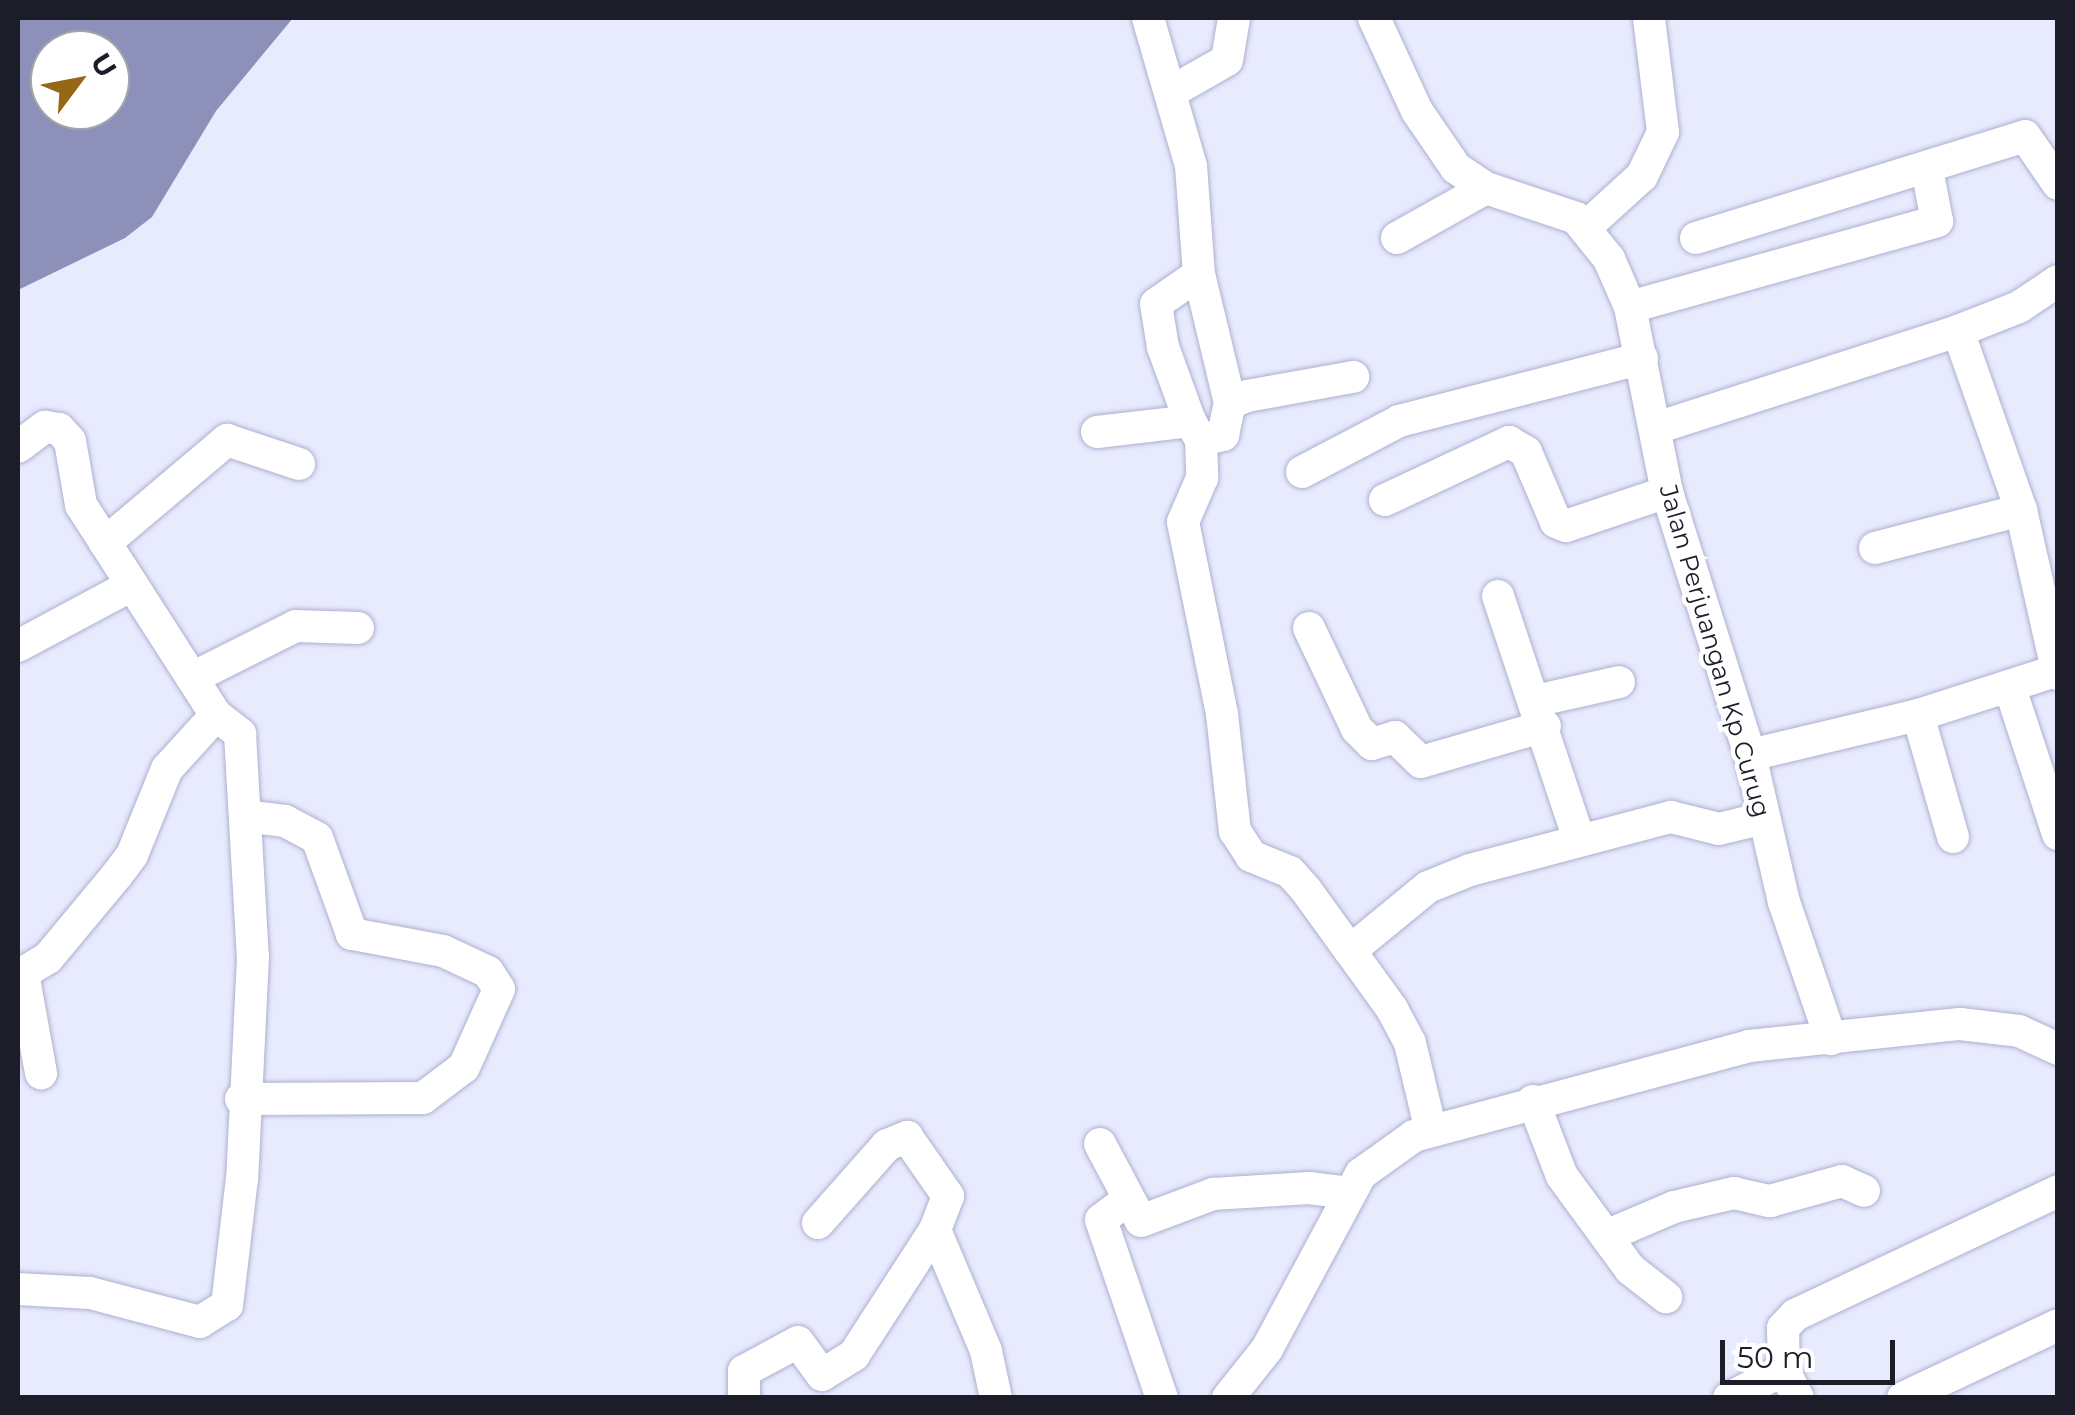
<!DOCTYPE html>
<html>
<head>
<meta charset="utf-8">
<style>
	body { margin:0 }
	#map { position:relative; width:2075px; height:1415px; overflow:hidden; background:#e8eafe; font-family:Montserrat,sans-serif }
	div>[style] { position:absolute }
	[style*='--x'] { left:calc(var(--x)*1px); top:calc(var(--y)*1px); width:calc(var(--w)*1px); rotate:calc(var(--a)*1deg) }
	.water>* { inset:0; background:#8d91ba }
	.roads { filter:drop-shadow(0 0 2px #adb0d0) drop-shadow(0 0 2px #adb0d0) }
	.minor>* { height:32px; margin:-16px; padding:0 16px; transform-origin:16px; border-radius:16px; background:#fff }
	span { translate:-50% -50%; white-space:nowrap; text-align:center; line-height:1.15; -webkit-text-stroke:9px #fff; paint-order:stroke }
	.street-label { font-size:25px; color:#1c1d29 }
	.frame { position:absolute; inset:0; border:20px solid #1c1d29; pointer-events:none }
	.north { position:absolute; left:30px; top:30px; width:100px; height:100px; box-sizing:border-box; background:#fff; border:2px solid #a4a5a9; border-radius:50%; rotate:58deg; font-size:28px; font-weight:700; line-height:40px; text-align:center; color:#1c1d29 }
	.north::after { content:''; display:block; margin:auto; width:35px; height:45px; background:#956716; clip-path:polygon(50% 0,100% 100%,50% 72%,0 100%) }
	.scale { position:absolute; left:1720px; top:1340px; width:175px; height:45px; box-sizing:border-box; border:5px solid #1c1d29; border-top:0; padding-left:12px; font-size:30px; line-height:35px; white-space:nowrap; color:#1c1d29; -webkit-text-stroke:8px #fff; paint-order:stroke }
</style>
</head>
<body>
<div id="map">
	<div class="water">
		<div style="clip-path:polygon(evenodd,18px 18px,293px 18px,216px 111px,152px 217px,125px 238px,18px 290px,18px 18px,50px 50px,110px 50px,110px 110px,50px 110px,50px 50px)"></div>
	</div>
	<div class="roads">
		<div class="minor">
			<div style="--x:1148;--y:18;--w:154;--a:73.8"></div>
			<div style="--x:1191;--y:166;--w:108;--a:85.8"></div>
			<div style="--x:1199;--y:274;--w:52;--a:145.1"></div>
			<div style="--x:1156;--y:304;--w:44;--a:80.8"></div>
			<div style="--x:1163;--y:347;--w:79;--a:70"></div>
			<div style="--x:1374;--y:18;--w:102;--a:65.2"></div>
			<div style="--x:1417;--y:111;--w:69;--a:55.6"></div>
			<div style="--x:1456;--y:168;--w:36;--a:34"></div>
			<div style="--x:1486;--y:188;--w:95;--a:18.4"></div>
			<div style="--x:1576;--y:218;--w:53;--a:51.2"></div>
			<div style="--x:1609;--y:259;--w:52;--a:66.4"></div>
			<div style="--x:1630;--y:307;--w:189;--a:78.7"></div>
			<div style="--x:1667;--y:492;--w:276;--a:72.5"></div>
			<div style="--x:1750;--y:755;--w:151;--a:77"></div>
			<div style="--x:1784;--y:902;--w:145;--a:71.1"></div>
			<div style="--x:1171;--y:92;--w:64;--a:-29.7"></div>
			<div style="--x:1227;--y:60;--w:43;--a:-80.5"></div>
			<div style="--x:1587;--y:226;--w:74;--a:-42.3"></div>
			<div style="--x:1642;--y:176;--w:49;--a:-64.5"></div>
			<div style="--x:1663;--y:132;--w:115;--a:-97"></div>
			<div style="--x:1397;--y:238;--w:102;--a:-29.3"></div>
			<div style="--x:1696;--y:238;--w:344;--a:-17.2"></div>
			<div style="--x:2025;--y:136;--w:58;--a:55.5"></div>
			<div style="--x:1199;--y:274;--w:133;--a:76.5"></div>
			<div style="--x:1630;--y:307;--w:319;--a:-15.6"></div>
			<div style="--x:1937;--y:221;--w:53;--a:-100.9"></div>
			<div style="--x:1958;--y:331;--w:190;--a:70.6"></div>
			<div style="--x:2021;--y:510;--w:168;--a:77.3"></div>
			<div style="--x:1659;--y:427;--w:314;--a:-17.8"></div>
			<div style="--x:1958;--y:331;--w:66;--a:-21.5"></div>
			<div style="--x:2019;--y:307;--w:47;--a:-33.7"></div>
			<div style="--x:1097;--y:432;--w:94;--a:-6.7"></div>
			<div style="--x:1190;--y:421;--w:22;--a:60"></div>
			<div style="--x:1201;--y:440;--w:38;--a:88"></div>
			<div style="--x:1202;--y:478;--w:48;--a:113.4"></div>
			<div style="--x:1183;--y:522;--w:196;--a:78.5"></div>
			<div style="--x:1222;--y:714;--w:118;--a:83.7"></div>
			<div style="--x:1235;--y:831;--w:30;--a:57"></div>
			<div style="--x:1251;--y:856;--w:42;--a:22.3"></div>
			<div style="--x:1290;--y:872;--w:24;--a:48"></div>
			<div style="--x:1306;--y:890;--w:147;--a:54.1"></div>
			<div style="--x:1392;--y:1009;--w:38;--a:62"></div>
			<div style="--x:1410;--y:1043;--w:90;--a:76.6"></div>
			<div style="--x:1201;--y:440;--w:23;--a:-13"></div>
			<div style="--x:1223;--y:435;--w:33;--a:-78"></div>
			<div style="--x:1230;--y:403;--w:18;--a:-22"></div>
			<div style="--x:1247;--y:396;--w:108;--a:-10.2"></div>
			<div style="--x:18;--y:447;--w:34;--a:-37"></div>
			<div style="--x:45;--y:427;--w:14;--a:8"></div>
			<div style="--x:59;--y:429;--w:16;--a:47"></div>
			<div style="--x:70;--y:441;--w:65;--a:80.2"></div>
			<div style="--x:81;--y:505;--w:250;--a:57.3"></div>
			<div style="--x:216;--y:715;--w:31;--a:38"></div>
			<div style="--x:240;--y:734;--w:223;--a:86.7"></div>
			<div style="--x:253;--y:957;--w:221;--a:92.8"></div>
			<div style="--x:242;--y:1178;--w:128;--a:96.7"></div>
			<div style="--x:227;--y:1305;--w:32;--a:148"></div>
			<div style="--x:200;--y:1322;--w:114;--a:-165.2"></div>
			<div style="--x:90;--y:1293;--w:72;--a:-176.8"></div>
			<div style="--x:1302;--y:472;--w:110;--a:-27.7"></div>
			<div style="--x:1399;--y:421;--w:251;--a:-14.5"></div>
			<div style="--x:1385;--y:500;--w:137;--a:-25.1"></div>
			<div style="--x:1509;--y:442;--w:20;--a:30"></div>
			<div style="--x:1526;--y:452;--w:76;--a:66.8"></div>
			<div style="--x:1556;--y:522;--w:11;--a:22"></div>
			<div style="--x:1566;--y:526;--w:107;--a:-18.6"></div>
			<div style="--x:105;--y:543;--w:160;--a:-40.2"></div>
			<div style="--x:227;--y:440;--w:76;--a:18.4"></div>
			<div style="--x:1875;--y:548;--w:151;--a:-14.6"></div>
			<div style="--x:1498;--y:596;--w:257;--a:71.6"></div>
			<div style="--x:1309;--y:628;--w:112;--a:64.6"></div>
			<div style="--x:1357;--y:729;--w:21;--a:45"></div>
			<div style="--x:1372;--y:744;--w:24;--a:-17"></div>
			<div style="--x:1395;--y:737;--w:36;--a:44"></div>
			<div style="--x:1421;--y:762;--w:129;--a:-16.2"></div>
			<div style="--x:18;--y:646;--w:129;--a:-28.2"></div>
			<div style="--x:192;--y:678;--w:116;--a:-26.6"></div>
			<div style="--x:296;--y:626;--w:62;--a:1.8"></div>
			<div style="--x:2010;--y:688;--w:154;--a:71.8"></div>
			<div style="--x:1535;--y:701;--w:86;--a:-12.7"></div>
			<div style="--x:1918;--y:715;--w:127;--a:74"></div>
			<div style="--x:1750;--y:755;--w:173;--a:-13.4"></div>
			<div style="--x:1918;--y:715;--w:147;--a:-17.8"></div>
			<div style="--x:1350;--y:951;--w:101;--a:-39.4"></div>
			<div style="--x:1428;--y:887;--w:45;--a:-22"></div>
			<div style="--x:1470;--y:870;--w:208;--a:-14.8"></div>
			<div style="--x:1671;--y:817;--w:49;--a:14"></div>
			<div style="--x:1719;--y:829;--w:46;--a:-13.7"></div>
			<div style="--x:23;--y:973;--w:102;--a:79.8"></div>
			<div style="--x:18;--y:976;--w:35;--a:-31"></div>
			<div style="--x:48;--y:958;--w:108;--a:-50.3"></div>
			<div style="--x:117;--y:875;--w:25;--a:-53"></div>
			<div style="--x:132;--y:855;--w:93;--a:-67.9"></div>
			<div style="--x:167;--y:769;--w:73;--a:-47.8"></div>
			<div style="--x:241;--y:1099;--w:182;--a:-0.3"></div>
			<div style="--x:423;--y:1098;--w:51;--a:-37.1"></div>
			<div style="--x:464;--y:1067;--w:85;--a:-65.8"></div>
			<div style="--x:499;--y:989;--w:20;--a:-123"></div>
			<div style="--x:488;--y:972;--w:50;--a:-155"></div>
			<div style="--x:443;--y:951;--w:93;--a:-169.4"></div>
			<div style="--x:352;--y:934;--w:102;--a:-110"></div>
			<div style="--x:317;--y:838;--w:36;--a:-152"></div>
			<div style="--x:285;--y:821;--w:40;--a:-172.9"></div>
			<div style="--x:1533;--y:1101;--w:80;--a:68.9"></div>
			<div style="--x:1562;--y:1176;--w:115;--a:53.8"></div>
			<div style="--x:1630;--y:1269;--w:46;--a:37.9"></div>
			<div style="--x:1100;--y:1144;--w:87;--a:62"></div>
			<div style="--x:1141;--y:1221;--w:77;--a:-20.6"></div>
			<div style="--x:1213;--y:1194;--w:96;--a:-3.6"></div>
			<div style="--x:1309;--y:1188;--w:39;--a:7"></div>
			<div style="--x:1126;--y:1201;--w:31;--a:143"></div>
			<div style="--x:1101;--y:1220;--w:188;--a:71.1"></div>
			<div style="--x:818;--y:1223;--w:104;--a:-48.5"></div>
			<div style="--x:887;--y:1145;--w:22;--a:-22"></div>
			<div style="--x:907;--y:1137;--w:72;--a:55.2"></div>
			<div style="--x:948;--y:1196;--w:36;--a:111"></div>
			<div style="--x:935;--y:1230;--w:131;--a:67.1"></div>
			<div style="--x:986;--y:1351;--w:48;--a:78"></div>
			<div style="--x:1606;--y:1236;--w:74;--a:-23.1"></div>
			<div style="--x:1674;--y:1207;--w:62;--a:-13.1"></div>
			<div style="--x:1734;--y:1193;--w:37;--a:13"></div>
			<div style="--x:1770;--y:1201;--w:75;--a:-15.5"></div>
			<div style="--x:1842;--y:1181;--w:24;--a:24"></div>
			<div style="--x:744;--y:1398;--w:27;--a:-90"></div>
			<div style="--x:744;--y:1371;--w:61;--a:-28.2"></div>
			<div style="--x:798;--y:1342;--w:41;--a:54"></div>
			<div style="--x:822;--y:1375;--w:38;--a:-32"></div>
			<div style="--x:854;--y:1355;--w:149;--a:-57.1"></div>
			<div style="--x:1228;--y:1398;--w:63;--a:-51.5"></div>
			<div style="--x:1267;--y:1349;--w:199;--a:-61.8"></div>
			<div style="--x:1361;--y:1174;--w:65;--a:-35.6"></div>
			<div style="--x:1414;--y:1136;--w:347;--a:-15"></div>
			<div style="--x:1749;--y:1046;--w:212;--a:-6"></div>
			<div style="--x:1960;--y:1024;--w:59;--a:6.8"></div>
			<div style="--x:2019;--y:1031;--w:43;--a:24.8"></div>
			<div style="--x:1729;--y:1398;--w:62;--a:-27"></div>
			<div style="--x:1798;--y:1398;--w:31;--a:-117"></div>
			<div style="--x:1784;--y:1370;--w:42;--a:-91.4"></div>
			<div style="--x:1783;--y:1328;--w:18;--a:-47"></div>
			<div style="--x:1795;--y:1315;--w:291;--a:-25.2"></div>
			<div style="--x:1903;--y:1398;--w:171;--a:-25.2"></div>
		</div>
	</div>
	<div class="street-label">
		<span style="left:1715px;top:651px;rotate:74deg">Jalan Perjuangan Kp Curug</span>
	</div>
	<div class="frame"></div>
	<div class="north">U</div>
	<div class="scale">50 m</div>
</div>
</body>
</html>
